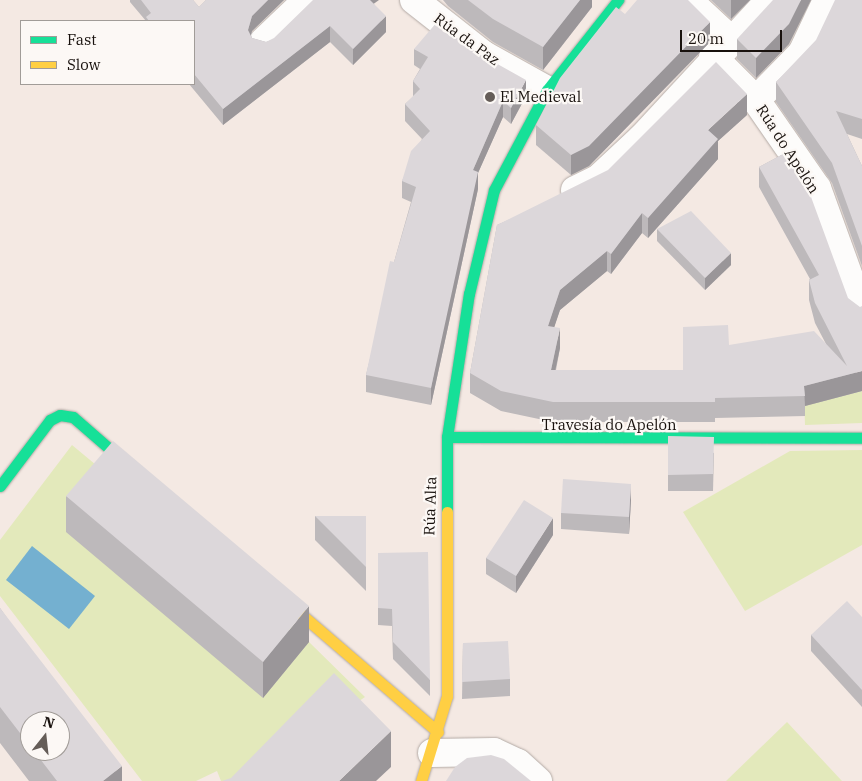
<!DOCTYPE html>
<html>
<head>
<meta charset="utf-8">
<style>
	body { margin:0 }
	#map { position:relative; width:862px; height:781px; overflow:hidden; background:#f4e9e3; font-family:"IBM Plex Serif",serif }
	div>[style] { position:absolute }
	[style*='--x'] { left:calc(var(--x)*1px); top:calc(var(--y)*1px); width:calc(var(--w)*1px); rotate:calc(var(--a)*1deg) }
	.green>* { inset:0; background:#e3e9bb }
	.water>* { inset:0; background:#74b0d0 }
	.roads { filter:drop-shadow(0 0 1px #b3aaa5) drop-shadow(0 0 1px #b3aaa5) }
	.street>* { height:28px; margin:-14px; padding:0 14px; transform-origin:14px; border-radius:14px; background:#fdfcfb }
	.fast>* { height:11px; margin:-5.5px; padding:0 5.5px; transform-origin:5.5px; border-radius:5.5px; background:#16e098 }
	.slow>* { height:11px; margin:-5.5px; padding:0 5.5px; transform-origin:5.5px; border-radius:5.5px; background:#ffcf43 }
	.wall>* { inset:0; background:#bdb9bb }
	.shaded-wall>* { inset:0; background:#9a9699 }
	.building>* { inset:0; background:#dcd7da }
	.dots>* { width:14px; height:14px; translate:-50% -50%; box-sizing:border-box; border:2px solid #fcf8f5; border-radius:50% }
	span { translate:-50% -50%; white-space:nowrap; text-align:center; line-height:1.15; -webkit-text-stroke:4.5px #fcf8f5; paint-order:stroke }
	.street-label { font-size:15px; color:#18110d }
	.poi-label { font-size:15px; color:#18110d }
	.left { translate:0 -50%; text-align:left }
	.legend { position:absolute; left:20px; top:20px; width:175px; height:65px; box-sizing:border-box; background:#fcf8f5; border:1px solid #a19c98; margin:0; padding:6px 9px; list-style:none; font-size:15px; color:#18110d }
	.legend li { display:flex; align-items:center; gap:10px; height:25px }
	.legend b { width:25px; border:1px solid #a19c98 }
	.north { position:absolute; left:20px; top:711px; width:50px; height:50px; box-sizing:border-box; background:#fcf8f5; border:1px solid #a19c98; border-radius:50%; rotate:16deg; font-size:14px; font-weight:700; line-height:20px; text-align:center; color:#18110d }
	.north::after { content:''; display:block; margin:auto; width:18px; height:22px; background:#655d58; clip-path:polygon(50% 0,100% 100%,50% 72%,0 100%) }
	.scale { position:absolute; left:680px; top:30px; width:102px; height:22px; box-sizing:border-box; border:2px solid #18110d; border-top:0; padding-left:6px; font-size:15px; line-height:18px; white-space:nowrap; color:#18110d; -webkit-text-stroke:4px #fcf8f5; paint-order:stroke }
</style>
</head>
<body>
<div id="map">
	<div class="green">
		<div style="clip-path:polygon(862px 391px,862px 423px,805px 425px,804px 396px,834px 398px)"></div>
		<div style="clip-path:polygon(72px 445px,309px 642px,365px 697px,242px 781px,221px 781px,217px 771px,196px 781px,142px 781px,0 596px,0 540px)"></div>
		<div style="clip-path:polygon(862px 450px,862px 545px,745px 611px,683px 512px,790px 451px)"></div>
		<div style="clip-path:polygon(787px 722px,842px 781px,726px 781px)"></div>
	</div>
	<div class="water">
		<div style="clip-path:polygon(32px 546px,95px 596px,69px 629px,6px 580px)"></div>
	</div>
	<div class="roads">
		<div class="street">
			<div style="--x:414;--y:0;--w:89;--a:38.2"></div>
			<div style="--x:484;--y:55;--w:72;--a:29.1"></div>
			<div style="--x:688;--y:0;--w:57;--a:42.9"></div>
			<div style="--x:263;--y:42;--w:61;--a:-43.7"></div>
			<div style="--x:713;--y:57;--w:61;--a:45"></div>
			<div style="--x:756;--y:100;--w:107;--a:55.3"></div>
			<div style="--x:817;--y:188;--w:132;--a:70.1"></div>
			<div style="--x:756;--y:100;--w:66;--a:-45.6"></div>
			<div style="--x:802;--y:53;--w:59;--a:-64.7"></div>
			<div style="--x:575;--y:190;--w:25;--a:-26"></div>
			<div style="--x:598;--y:179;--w:60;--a:-43"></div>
			<div style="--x:642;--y:138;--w:188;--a:-47.2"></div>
			<div style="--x:432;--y:753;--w:62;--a:-0.9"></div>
			<div style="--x:494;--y:752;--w:26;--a:25"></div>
			<div style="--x:518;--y:763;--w:27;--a:42"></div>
		</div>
		<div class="fast">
			<div style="--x:447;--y:437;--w:415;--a:0.1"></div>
			<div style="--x:0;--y:486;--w:83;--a:-52.9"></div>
			<div style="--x:50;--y:420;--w:11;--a:-27"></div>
			<div style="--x:60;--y:415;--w:13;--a:9"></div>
			<div style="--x:73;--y:417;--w:84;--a:41.1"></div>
			<div style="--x:447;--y:512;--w:75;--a:-90"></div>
			<div style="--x:447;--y:437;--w:145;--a:-81.3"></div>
			<div style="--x:469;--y:294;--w:107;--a:-76.5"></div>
			<div style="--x:494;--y:190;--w:113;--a:-62.1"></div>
			<div style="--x:547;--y:90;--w:115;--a:-51.7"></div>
		</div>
		<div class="slow">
			<div style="--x:281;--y:597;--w:207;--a:40.7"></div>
			<div style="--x:421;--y:781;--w:89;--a:-73"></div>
			<div style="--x:447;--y:696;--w:184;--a:-90"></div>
		</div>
	</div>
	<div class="wall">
		<div style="clip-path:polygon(130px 0,193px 0,199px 7px,206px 0,284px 0,252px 31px,251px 35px,252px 38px,266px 42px,374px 4px,386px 32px,353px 65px,330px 42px,223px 125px,189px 84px,194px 84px,194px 21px,146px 21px,130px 2px)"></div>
		<div style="clip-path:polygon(443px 0,592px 0,592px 7px,543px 70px,493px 42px,448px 6px)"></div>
		<div style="clip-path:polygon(711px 0,750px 0,731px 19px)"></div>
		<div style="clip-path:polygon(862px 0,862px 139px,847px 134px,862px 166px,862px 266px,832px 183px,776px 102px,776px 82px)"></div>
		<div style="clip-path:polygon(625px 14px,710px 42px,589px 166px,571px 175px,536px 145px,536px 125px)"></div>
		<div style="clip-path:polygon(737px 39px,789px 44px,756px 78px,737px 59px)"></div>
		<div style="clip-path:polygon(414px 49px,526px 96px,511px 124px,503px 117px,478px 173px,478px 189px,431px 405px,366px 392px,366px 375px,394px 262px,411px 202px,402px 198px,402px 181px,422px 139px,405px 121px,405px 104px,413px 97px,413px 81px,420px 69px,414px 65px)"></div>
		<div style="clip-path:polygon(747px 115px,718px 141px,718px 159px,648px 238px,642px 233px,611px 274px,607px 271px,560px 310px,554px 327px,560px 348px,556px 370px,683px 370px,729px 345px,826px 344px,815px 323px,809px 300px,809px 280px,810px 279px,759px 187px,759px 167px,787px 152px,862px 391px,805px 406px,805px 416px,715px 418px,715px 422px,553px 422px,501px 411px,470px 393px,470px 373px,497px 225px)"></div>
		<div style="clip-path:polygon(657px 229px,731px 265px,705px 290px,657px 241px)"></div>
		<div style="clip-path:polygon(668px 436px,714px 453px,713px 491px,668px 491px)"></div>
		<div style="clip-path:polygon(66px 496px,309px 642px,263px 698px,66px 532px)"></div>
		<div style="clip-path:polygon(631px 500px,629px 534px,561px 529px,561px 513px)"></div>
		<div style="clip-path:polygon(315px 516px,366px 516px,366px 591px,315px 540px)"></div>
		<div style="clip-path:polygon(553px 535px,516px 593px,486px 574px,486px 558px)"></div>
		<div style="clip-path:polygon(378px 553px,430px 680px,430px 696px,393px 659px,392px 626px,378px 625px)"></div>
		<div style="clip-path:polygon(evenodd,0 608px,122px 781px,29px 781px,0 743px,0 608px,30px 721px,60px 751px,30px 751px,30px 721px)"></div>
		<div style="clip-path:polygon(862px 617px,862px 707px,811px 651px,811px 635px)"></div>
		<div style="clip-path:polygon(463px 643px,510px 679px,510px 696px,462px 699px)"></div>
	</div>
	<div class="shaded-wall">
		<div style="clip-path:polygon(268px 0,284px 0,252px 31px,248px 45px,248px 30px,252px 16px)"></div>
		<div style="clip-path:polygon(365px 0,379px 0,365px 10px)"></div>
		<div style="clip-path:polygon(580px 0,592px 0,592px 7px,543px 70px,543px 47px)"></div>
		<div style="clip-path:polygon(731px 0,750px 0,731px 19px)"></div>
		<div style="clip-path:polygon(801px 0,811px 0,789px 44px,756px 78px,756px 58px)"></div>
		<div style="clip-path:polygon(386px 16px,386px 32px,353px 65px,353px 49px)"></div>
		<div style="clip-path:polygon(710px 22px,710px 42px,589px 166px,571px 175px,571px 155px)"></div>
		<div style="clip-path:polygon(330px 26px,330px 42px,223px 125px,223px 109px)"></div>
		<div style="clip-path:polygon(526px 80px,526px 96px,511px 124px,511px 108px)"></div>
		<div style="clip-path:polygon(747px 94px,747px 115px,718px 141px,718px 159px,648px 238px,648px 218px,708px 130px)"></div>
		<div style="clip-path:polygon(503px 101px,503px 117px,478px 173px,478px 189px,431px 405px,431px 388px,473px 170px)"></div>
		<div style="clip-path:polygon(642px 213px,642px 233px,611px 274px,611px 254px)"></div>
		<div style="clip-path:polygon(607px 251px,607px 271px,560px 310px,548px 346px,548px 326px,560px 290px)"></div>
		<div style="clip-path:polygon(731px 253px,731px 265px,705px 290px,705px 278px)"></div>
		<div style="clip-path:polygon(560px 328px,560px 348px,551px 390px,551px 370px)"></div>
		<div style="clip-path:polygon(862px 371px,862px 391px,805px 406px,804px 386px)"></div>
		<div style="clip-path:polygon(631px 484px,631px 500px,629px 534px,629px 517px)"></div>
		<div style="clip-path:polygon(553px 518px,553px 535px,516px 593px,516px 576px)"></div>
		<div style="clip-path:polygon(309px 606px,309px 642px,263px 698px,263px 662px)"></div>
		<div style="clip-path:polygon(391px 731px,391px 767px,376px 781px,339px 781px)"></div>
		<div style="clip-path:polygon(122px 766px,122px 781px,103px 781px)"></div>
	</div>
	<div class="building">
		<div style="clip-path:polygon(141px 0,193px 0,199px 7px,206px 0,268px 0,252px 16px,248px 30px,252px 38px,266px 42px,274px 38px,313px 0,370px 0,386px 16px,353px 49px,330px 26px,223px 109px,194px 74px,194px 21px,149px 21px,146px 17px,151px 13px)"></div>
		<div style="clip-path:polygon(468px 0,580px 0,543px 47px,493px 19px)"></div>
		<div style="clip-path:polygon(637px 0,688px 0,710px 22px,589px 146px,571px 155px,536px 125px,560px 78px,616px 7px,625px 14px)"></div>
		<div style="clip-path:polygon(773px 0,801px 0,789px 24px,756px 58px,737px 39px)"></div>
		<div style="clip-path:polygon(835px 0,862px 0,862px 119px,836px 111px,862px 166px,862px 246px,832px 163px,776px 82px,816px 40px)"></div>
		<div style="clip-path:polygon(437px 22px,476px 52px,526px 80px,511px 108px,503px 101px,473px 170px,478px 172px,431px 388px,366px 375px,390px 261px,394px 262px,416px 187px,402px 181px,411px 151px,430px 131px,405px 104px,420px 89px,413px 81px,428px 57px,414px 49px)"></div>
		<div style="clip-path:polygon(716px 62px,747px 94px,708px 130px,718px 139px,648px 218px,642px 213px,611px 254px,607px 251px,560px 290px,548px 326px,560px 328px,551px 370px,683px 370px,683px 327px,728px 325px,729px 345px,814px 331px,847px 366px,815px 303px,809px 280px,819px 275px,759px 167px,787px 152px,803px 175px,848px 298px,860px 307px,862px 306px,862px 371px,804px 386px,805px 396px,715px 398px,715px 402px,553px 402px,501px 391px,470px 373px,497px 225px,608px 170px)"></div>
		<div style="clip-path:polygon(691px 211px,731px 253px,705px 278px,657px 229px)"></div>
		<div style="clip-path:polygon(668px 436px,714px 437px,713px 474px,668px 475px)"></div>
		<div style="clip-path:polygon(113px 441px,309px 606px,263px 662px,66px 496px)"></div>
		<div style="clip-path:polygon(563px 479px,631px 484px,629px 517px,561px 513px)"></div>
		<div style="clip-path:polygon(524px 500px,553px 518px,516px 576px,486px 558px)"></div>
		<div style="clip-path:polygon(315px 516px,366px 516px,366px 567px)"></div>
		<div style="clip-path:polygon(428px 552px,430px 680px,393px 642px,392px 609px,378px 608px,378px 553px)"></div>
		<div style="clip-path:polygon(847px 601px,862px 617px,862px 690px,811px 635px)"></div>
		<div style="clip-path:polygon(0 608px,122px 766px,103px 781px,57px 781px,34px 751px,60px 751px,60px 721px,30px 721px,30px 746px,0 707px)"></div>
		<div style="clip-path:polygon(508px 641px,510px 679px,462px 682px,463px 643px)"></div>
		<div style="clip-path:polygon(334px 673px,391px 731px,339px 781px,222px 781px,231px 778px)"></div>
		<div style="clip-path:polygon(491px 755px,504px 759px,531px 781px,446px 781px,455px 767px,467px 758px)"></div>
	</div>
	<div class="dots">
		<div style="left:490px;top:97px;background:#655d58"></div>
	</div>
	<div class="street-label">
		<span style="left:467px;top:39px;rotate:36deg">Rúa da Paz</span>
		<span style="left:788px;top:149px;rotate:57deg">Rúa do Apelón</span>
		<span style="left:609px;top:425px">Travesía do Apelón</span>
		<span style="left:430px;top:506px;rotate:-88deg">Rúa Alta</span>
	</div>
	<div class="poi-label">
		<span class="left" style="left:500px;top:97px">El Medieval</span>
	</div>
	<ul class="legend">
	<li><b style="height:6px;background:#16e098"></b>Fast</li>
	<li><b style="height:6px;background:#ffcf43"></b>Slow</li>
	</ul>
	<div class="north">N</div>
	<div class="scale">20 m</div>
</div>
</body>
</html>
